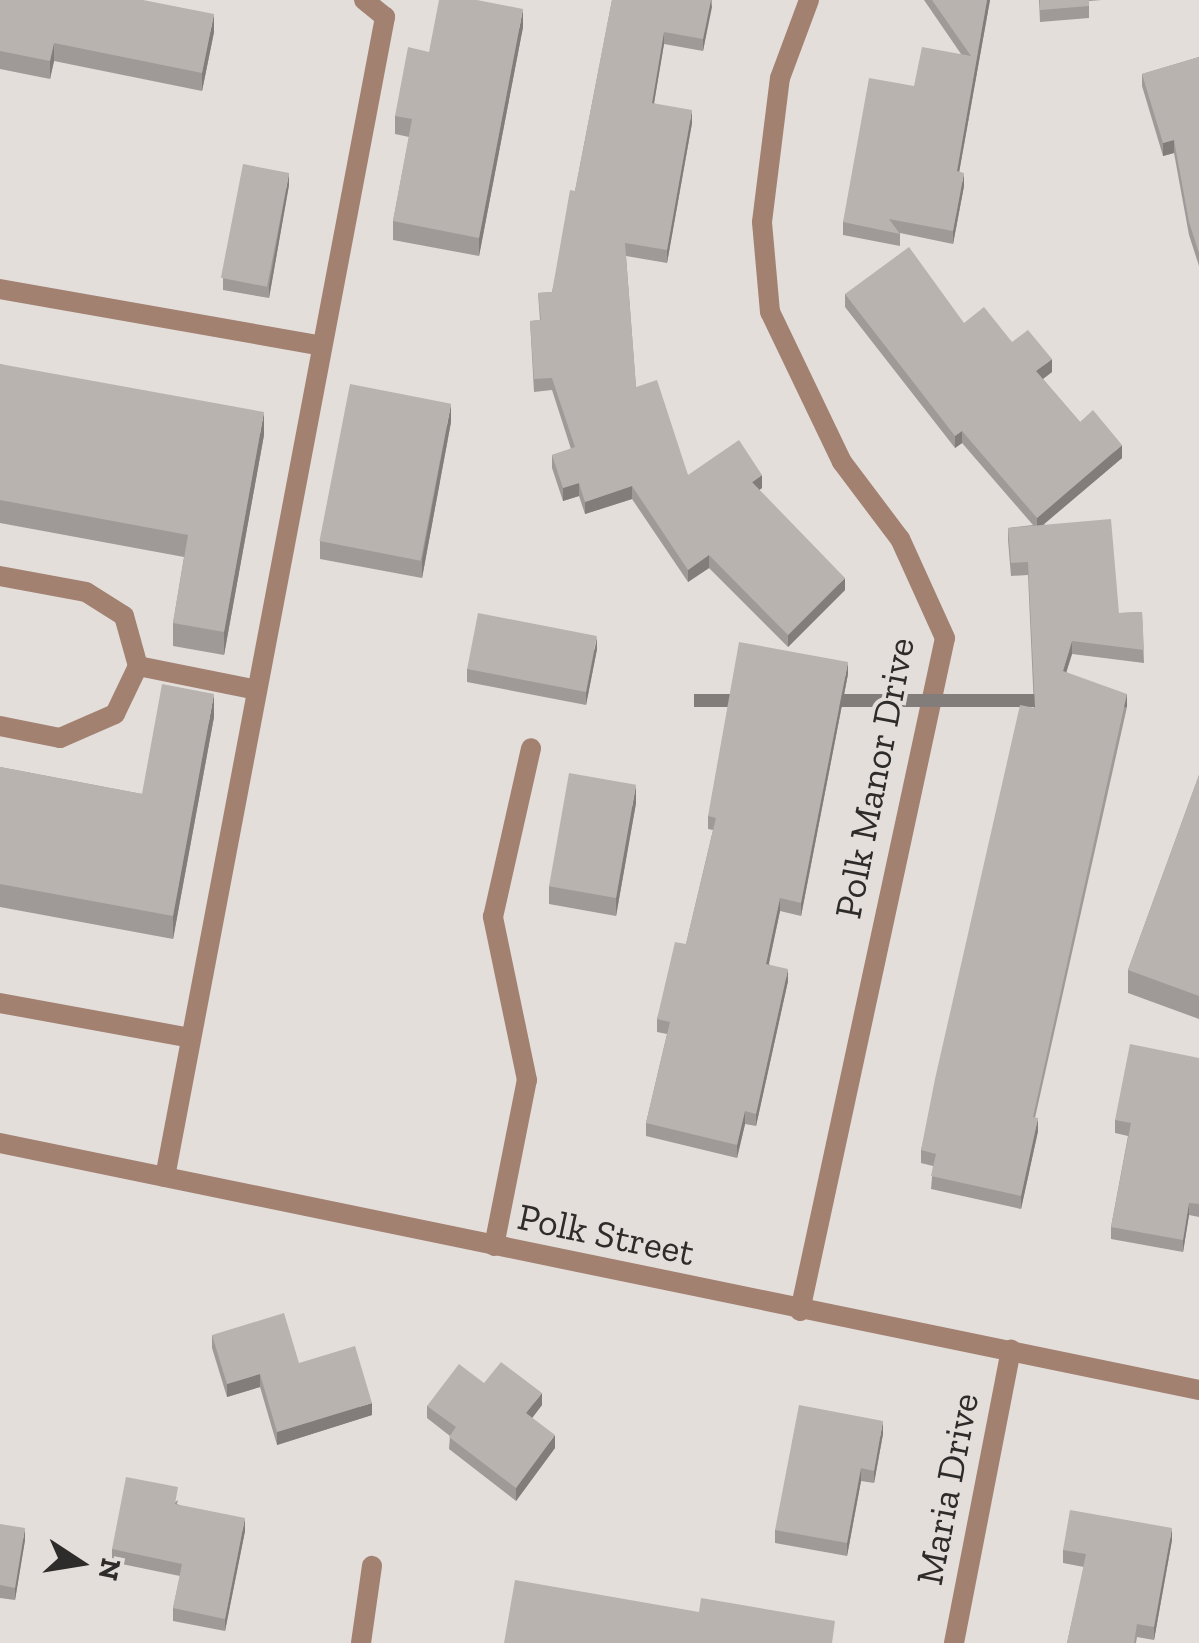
<!DOCTYPE html>
<html>
<head>
<meta charset="utf-8">
<style>
	body { margin:0 }
	#map { position:relative; width:1199px; height:1643px; overflow:hidden; background:#e4dedb; font-family:"Zilla Slab",serif }
	div>[style] { position:absolute }
	.lane>* { height:20px; margin:-10px; padding:0 10px; transform-origin:10px; border-radius:10px; background:#a28171 }
	.street>* { height:20px; margin:-10px; padding:0 10px; transform-origin:10px; border-radius:10px; background:#a28171 }
	.wall>* { inset:0; background:#9f9a97 }
	.shaded-wall>* { inset:0; background:#827d7b; transform-origin:0 0 }
	.building>* { inset:0; background:#b9b3b0; transform-origin:0 0 }
	span { translate:-50% -50%; white-space:nowrap; text-align:center; line-height:1.15; -webkit-text-stroke:8px #e4dedb; paint-order:stroke }
	.street-label { font-size:38px; color:#2e2c2b }
	.north { position:absolute; left:30px; top:1513px; width:100px; height:100px; -webkit-text-stroke:8px #e4dedb; paint-order:stroke; rotate:102deg; font-size:28px; font-weight:700; line-height:40px; text-align:center; color:#2e2c2b }
	.north::after { content:''; display:block; margin:auto; width:35px; height:45px; background:#2e2c2b; clip-path:polygon(50% 0,100% 100%,50% 72%,0 100%) }
</style>
</head>
<body>
<div id="map">
	<div class="lane">
		<i style="left:0;top:289px;width:327px;rotate:10deg"></i>
		<i style="left:0;top:576px;width:87px;rotate:10.5deg"></i>
		<i style="left:86px;top:592px;width:45px;rotate:32.3deg"></i>
		<i style="left:124px;top:616px;width:52px;rotate:74.4deg"></i>
		<i style="left:138px;top:666px;width:53px;rotate:115.6deg"></i>
		<i style="left:115px;top:714px;width:60px;rotate:156.4deg"></i>
		<i style="left:60px;top:738px;width:61px;rotate:-168.7deg"></i>
		<i style="left:138px;top:666px;width:121px;rotate:11.4deg"></i>
		<i style="left:0;top:1003px;width:194px;rotate:10.4deg"></i>
		<i style="left:165px;top:1177px;width:1181px;rotate:-79.26deg"></i>
		<i style="left:385px;top:17px;width:27px;rotate:-141deg"></i>
		<i style="left:494px;top:1246px;width:169px;rotate:-78.8deg"></i>
		<i style="left:527px;top:1080px;width:167px;rotate:-101.8deg"></i>
		<i style="left:493px;top:917px;width:173px;rotate:-77.3deg"></i>
	</div>
	<div class="street">
		<i style="left:0;top:1143px;width:1224px;rotate:11.64deg"></i>
		<i style="left:800px;top:1311px;width:688px;rotate:-77.84deg"></i>
		<i style="left:945px;top:638px;width:109px;rotate:-114.4deg"></i>
		<i style="left:900px;top:539px;width:96px;rotate:-127deg"></i>
		<i style="left:842px;top:462px;width:166px;rotate:-115.6deg"></i>
		<i style="left:770px;top:312px;width:90px;rotate:-95.1deg"></i>
		<i style="left:762px;top:222px;width:145px;rotate:-82.9deg"></i>
		<i style="left:780px;top:78px;width:83px;rotate:-69.6deg"></i>
		<i style="left:361px;top:1643px;width:78px;rotate:-81.9deg"></i>
		<i style="left:954px;top:1643px;width:299px;rotate:-79deg"></i>
	</div>
	<div class="wall">
		<i style="clip-path:polygon(0 0,214px 32px,202px 91px,54px 61px,50px 79px,0 69px)"></i>
		<i style="clip-path:polygon(612px 0,712px 0,703px 51px,664px 44px,654px 103px,692px 123px,667px 263px,626px 256px,636px 387px,688px 475px,762px 488px,759px 490px,845px 590px,788px 647px,709px 568px,688px 582px,632px 499px,585px 514px,579px 496px,563px 501px,552px 468px,552px 455px,571px 449px,552px 390px,534px 392px,530px 321px,540px 320px,538px 293px,552px 292px,575px 191px)"></i>
		<i style="clip-path:polygon(924px 0,990px 0,959px 172px,964px 186px,953px 244px,900px 233px,900px 246px,843px 235px,843px 222px,914px 86px,961px 54px)"></i>
		<i style="clip-path:polygon(1039px 0,1102px 0,1089px 1px,1089px 18px,1040px 22px)"></i>
		<i style="clip-path:polygon(523px 27px,479px 256px,393px 240px,393px 221px,409px 137px,395px 134px,395px 116px,429px 52px)"></i>
		<i style="clip-path:polygon(1199px 57px,1199px 266px,1189px 235px,1174px 153px,1163px 156px,1142px 86px,1142px 74px)"></i>
		<i style="clip-path:polygon(289px 185px,269px 298px,223px 290px,223px 278px)"></i>
		<i style="clip-path:polygon(845px 294px,964px 323px,1012px 342px,1052px 372px,1043px 379px,1080px 422px,1122px 458px,1044px 524px,1119px 613px,1142px 612px,1144px 663px,1072px 654px,1066px 672px,1127px 707px,1035px 1118px,1038px 1131px,1021px 1209px,931px 1189px,933px 1166px,921px 1163px,921px 1150px,1034px 708px,1028px 575px,1011px 576px,1008px 540px,1008px 528px,1033px 525px,962px 443px,955px 448px,845px 307px)"></i>
		<i style="clip-path:polygon(0 364px,264px 435px,224px 655px,173px 646px,173px 623px,184px 557px,0 523px)"></i>
		<i style="clip-path:polygon(451px 422px,422px 578px,320px 559px,320px 541px)"></i>
		<i style="clip-path:polygon(597px 649px,586px 705px,467px 682px,467px 669px)"></i>
		<i style="clip-path:polygon(848px 674px,801px 916px,780px 911px,769px 964px,788px 981px,756px 1126px,745px 1124px,737px 1158px,646px 1136px,646px 1123px,667px 1034px,657px 1032px,657px 1019px,686px 944px,713px 830px,708px 829px,708px 816px)"></i>
		<i style="clip-path:polygon(214px 717px,173px 939px,0 907px,0 767px,142px 794px)"></i>
		<i style="clip-path:polygon(1199px 775px,1199px 1019px,1128px 993px,1128px 970px)"></i>
		<i style="clip-path:polygon(636px 803px,616px 916px,549px 904px,549px 886px)"></i>
		<i style="clip-path:polygon(1199px 1058px,1199px 1217px,1189px 1215px,1183px 1252px,1111px 1239px,1111px 1227px,1128px 1136px,1115px 1133px,1115px 1120px)"></i>
		<i style="clip-path:polygon(212px 1335px,299px 1363px,372px 1415px,277px 1445px,260px 1387px,227px 1397px,212px 1348px)"></i>
		<i style="clip-path:polygon(484px 1383px,542px 1405px,532px 1418px,555px 1448px,516px 1501px,449px 1449px,450px 1436px,427px 1418px,427px 1406px)"></i>
		<i style="clip-path:polygon(883px 1434px,874px 1483px,861px 1481px,847px 1556px,775px 1543px,775px 1530px)"></i>
		<i style="clip-path:polygon(178px 1500px,177px 1504px,245px 1531px,225px 1631px,173px 1621px,173px 1608px,180px 1576px,112px 1562px,112px 1549px)"></i>
		<i style="clip-path:polygon(0 1524px,25px 1540px,15px 1600px,0 1598px)"></i>
		<i style="clip-path:polygon(1172px 1540px,1154px 1640px,1137px 1637px,1136px 1643px,1067px 1643px,1084px 1567px,1063px 1563px,1063px 1550px)"></i>
	</div>
	<div class="shaded-wall">
		<i style="clip-path:polygon(711px 0,712px 7px,703px 51px,703px 39px)"></i>
		<i style="clip-path:polygon(987px 0,990px 0,957px 184px,957px 171px)"></i>
		<i style="clip-path:polygon(523px 9px,523px 27px,479px 256px,479px 238px)"></i>
		<i style="clip-path:polygon(214px 14px,214px 32px,202px 91px,202px 73px)"></i>
		<i style="clip-path:polygon(664px 32px,664px 44px,652px 115px,652px 103px)"></i>
		<i style="clip-path:polygon(54px 43px,54px 61px,50px 79px,50px 61px)"></i>
		<i style="clip-path:polygon(692px 110px,692px 123px,667px 263px,667px 250px)"></i>
		<i style="clip-path:polygon(1174px 140px,1174px 153px,1163px 156px,1163px 143px)"></i>
		<i style="clip-path:polygon(289px 173px,289px 185px,269px 298px,269px 286px)"></i>
		<i style="clip-path:polygon(964px 173px,964px 186px,953px 244px,953px 231px)"></i>
		<i style="clip-path:polygon(1052px 359px,1052px 372px,1036px 384px,1036px 371px)"></i>
		<i style="clip-path:polygon(451px 404px,451px 422px,422px 578px,422px 560px)"></i>
		<i style="clip-path:polygon(264px 412px,264px 435px,224px 655px,224px 632px)"></i>
		<i style="clip-path:polygon(962px 431px,962px 443px,955px 448px,955px 436px)"></i>
		<i style="clip-path:polygon(1122px 445px,1122px 458px,1037px 530px,1037px 518px)"></i>
		<i style="clip-path:polygon(762px 475px,762px 488px,752px 495px,752px 482px)"></i>
		<i style="clip-path:polygon(579px 483px,579px 496px,563px 501px,563px 488px)"></i>
		<i style="clip-path:polygon(632px 486px,632px 499px,585px 514px,585px 502px)"></i>
		<i style="clip-path:polygon(709px 555px,709px 568px,688px 582px,688px 570px)"></i>
		<i style="clip-path:polygon(845px 578px,845px 590px,788px 647px,788px 635px)"></i>
		<i style="clip-path:polygon(597px 637px,597px 649px,586px 705px,586px 693px)"></i>
		<i style="clip-path:polygon(1072px 641px,1072px 654px,1063px 683px,1063px 671px)"></i>
		<i style="clip-path:polygon(848px 662px,848px 674px,801px 916px,801px 903px)"></i>
		<i style="clip-path:polygon(214px 694px,214px 717px,173px 939px,173px 916px)"></i>
		<i style="left:1127px;top:694px;width:13px;height:433px;rotate:90deg"></i>
		<i style="clip-path:polygon(636px 785px,636px 803px,616px 916px,616px 898px)"></i>
		<i style="clip-path:polygon(780px 898px,780px 911px,766px 976px,766px 964px)"></i>
		<i style="clip-path:polygon(788px 969px,788px 981px,756px 1126px,756px 1114px)"></i>
		<i style="clip-path:polygon(745px 1111px,745px 1124px,737px 1158px,737px 1145px)"></i>
		<i style="clip-path:polygon(1038px 1118px,1038px 1131px,1021px 1209px,1021px 1196px)"></i>
		<i style="clip-path:polygon(1189px 1203px,1189px 1215px,1183px 1252px,1183px 1240px)"></i>
		<i style="clip-path:polygon(260px 1374px,260px 1387px,227px 1397px,227px 1384px)"></i>
		<i style="clip-path:polygon(542px 1393px,542px 1405px,526px 1426px,526px 1413px)"></i>
		<i style="clip-path:polygon(372px 1403px,372px 1415px,277px 1445px,277px 1432px)"></i>
		<i style="clip-path:polygon(883px 1421px,883px 1434px,874px 1483px,874px 1471px)"></i>
		<i style="clip-path:polygon(555px 1435px,555px 1448px,516px 1501px,516px 1488px)"></i>
		<i style="clip-path:polygon(861px 1468px,861px 1481px,847px 1556px,847px 1543px)"></i>
		<i style="clip-path:polygon(245px 1518px,245px 1531px,225px 1631px,225px 1619px)"></i>
		<i style="clip-path:polygon(25px 1528px,25px 1540px,15px 1600px,15px 1588px)"></i>
		<i style="clip-path:polygon(1172px 1528px,1172px 1540px,1154px 1640px,1154px 1627px)"></i>
	</div>
	<div class="building">
		<i style="clip-path:polygon(0 0,143px 0,214px 14px,202px 73px,54px 43px,50px 61px,0 51px)"></i>
		<i style="clip-path:polygon(439px 0,477px 0,523px 9px,479px 238px,393px 221px,412px 119px,395px 116px,408px 47px,429px 52px)"></i>
		<i style="clip-path:polygon(612px 0,711px 0,703px 39px,664px 32px,652px 103px,692px 110px,667px 250px,625px 243px,636px 387px,657px 380px,688px 475px,739px 440px,762px 475px,752px 482px,845px 578px,788px 635px,709px 555px,688px 570px,632px 486px,585px 502px,579px 483px,563px 488px,552px 455px,575px 447px,552px 378px,534px 379px,530px 321px,541px 320px,538px 293px,552px 292px,570px 190px,575px 191px)"></i>
		<i style="clip-path:polygon(932px 0,987px 0,957px 171px,964px 173px,953px 231px,889px 219px,900px 234px,843px 222px,869px 78px,914px 86px,922px 47px,971px 56px)"></i>
		<i style="clip-path:polygon(1040px 0,1089px 0,1089px 6px,1040px 10px)"></i>
		<i style="clip-path:polygon(1199px 57px,1199px 253px,1189px 222px,1174px 140px,1163px 143px,1142px 74px)"></i>
		<i style="left:243px;top:164px;width:47px;height:116px;rotate:11deg"></i>
		<i style="clip-path:polygon(909px 247px,964px 323px,984px 307px,1012px 342px,1028px 330px,1052px 359px,1036px 371px,1080px 422px,1093px 410px,1122px 445px,1037px 518px,962px 431px,955px 436px,845px 294px)"></i>
		<i style="clip-path:polygon(0 364px,264px 412px,224px 632px,173px 623px,188px 535px,0 500px)"></i>
		<i style="left:350px;top:384px;width:103px;height:160px;rotate:11deg"></i>
		<i style="clip-path:polygon(1111px 519px,1119px 613px,1142px 612px,1144px 650px,1072px 641px,1063px 671px,1127px 694px,1033px 1117px,1038px 1118px,1021px 1196px,931px 1176px,936px 1154px,921px 1150px,935px 1079px,1020px 705px,1035px 708px,1028px 562px,1011px 563px,1008px 528px)"></i>
		<i style="left:478px;top:613px;width:121px;height:57px;rotate:11deg"></i>
		<i style="clip-path:polygon(739px 642px,848px 662px,801px 903px,780px 898px,766px 964px,788px 969px,756px 1114px,745px 1111px,737px 1145px,646px 1123px,670px 1022px,657px 1019px,675px 942px,686px 944px,716px 818px,708px 816px)"></i>
		<i style="clip-path:polygon(162px 684px,214px 694px,173px 916px,0 884px,0 767px,142px 794px)"></i>
		<i style="left:569px;top:773px;width:68px;height:115px;rotate:10deg"></i>
		<i style="clip-path:polygon(1199px 775px,1199px 996px,1128px 970px)"></i>
		<i style="clip-path:polygon(1130px 1044px,1199px 1058px,1199px 1204px,1189px 1203px,1183px 1240px,1111px 1227px,1131px 1123px,1115px 1120px)"></i>
		<i style="clip-path:polygon(284px 1313px,299px 1363px,355px 1346px,372px 1403px,277px 1432px,260px 1374px,227px 1384px,212px 1335px)"></i>
		<i style="clip-path:polygon(501px 1362px,542px 1393px,526px 1413px,555px 1435px,516px 1488px,449px 1437px,456px 1427px,427px 1406px,459px 1364px,484px 1383px)"></i>
		<i style="clip-path:polygon(799px 1405px,883px 1421px,874px 1471px,861px 1468px,847px 1543px,775px 1530px)"></i>
		<i style="clip-path:polygon(126px 1477px,178px 1487px,175px 1504px,245px 1518px,225px 1619px,173px 1608px,182px 1564px,112px 1549px)"></i>
		<i style="clip-path:polygon(1070px 1510px,1172px 1528px,1154px 1627px,1137px 1624px,1134px 1643px,1067px 1643px,1086px 1554px,1063px 1550px)"></i>
		<i style="clip-path:polygon(0 1524px,25px 1528px,15px 1588px,0 1585px)"></i>
		<i style="clip-path:polygon(515px 1580px,699px 1612px,701px 1598px,835px 1621px,832px 1643px,504px 1643px)"></i>
	</div>
	<div class="street-label">
		<span style="left:875px;top:778px;rotate:-79deg">Polk Manor Drive</span>
		<span style="left:606px;top:1235px;rotate:12deg">Polk Street</span>
		<span style="left:948px;top:1489px;rotate:-79deg">Maria Drive</span>
	</div>
	<div class="north">N</div>
</div>
</body>
</html>
